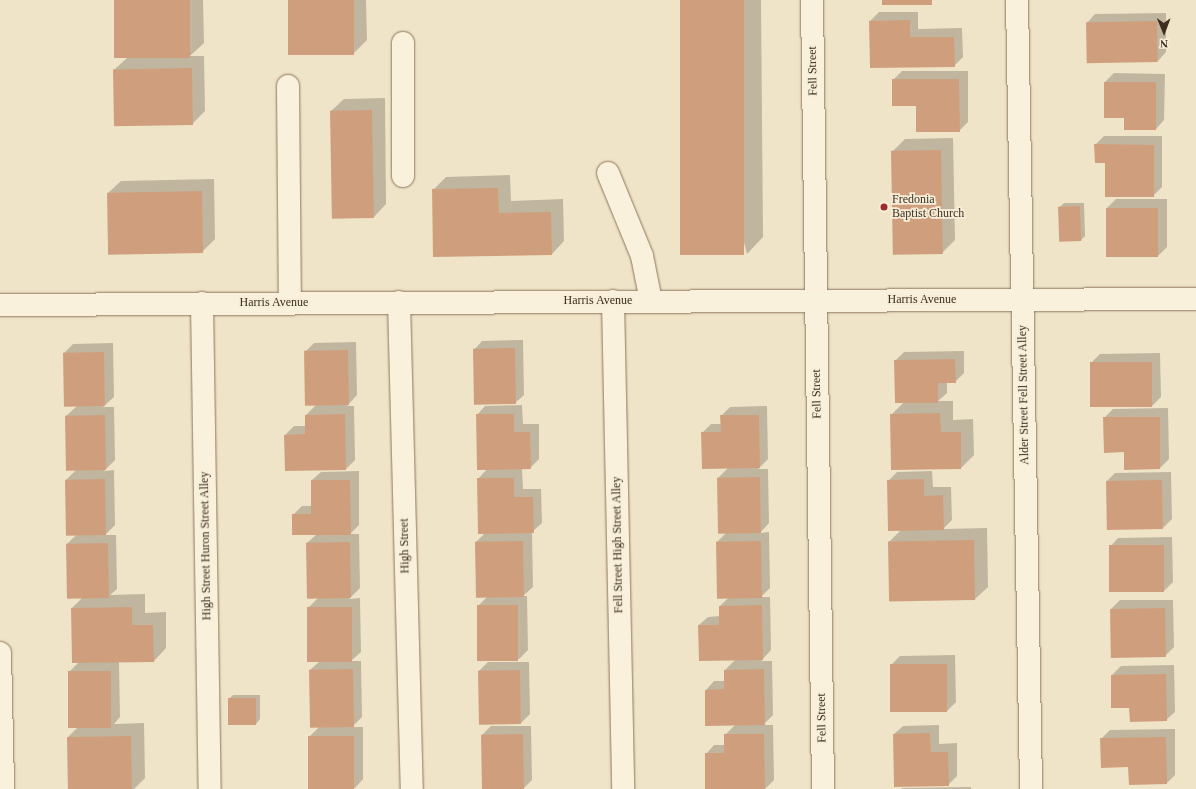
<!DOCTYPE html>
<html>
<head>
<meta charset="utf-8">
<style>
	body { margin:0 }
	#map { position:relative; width:1196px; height:789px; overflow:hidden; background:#f0e4c8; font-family:Georgia,serif }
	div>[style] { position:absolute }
	.shadow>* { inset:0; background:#0003 }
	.building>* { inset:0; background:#cf9f7d; transform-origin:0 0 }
	.roads { filter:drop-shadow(0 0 1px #8d765c) drop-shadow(0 0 1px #8d765c) }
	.minor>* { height:22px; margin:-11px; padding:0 11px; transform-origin:11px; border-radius:11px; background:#faf1dc }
	.dots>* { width:11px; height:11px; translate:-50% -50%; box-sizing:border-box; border:2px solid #f7eed8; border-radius:50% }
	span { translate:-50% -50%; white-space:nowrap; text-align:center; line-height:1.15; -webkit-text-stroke:3.5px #f7eed8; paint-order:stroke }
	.street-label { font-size:12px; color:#3d2e20 }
	.poi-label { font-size:12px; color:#3d2e20 }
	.left { translate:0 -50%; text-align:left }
	.north { position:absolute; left:1144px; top:12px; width:40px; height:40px; -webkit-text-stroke:3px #f7eed8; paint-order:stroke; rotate:179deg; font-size:11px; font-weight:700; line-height:16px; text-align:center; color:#3d2e20 }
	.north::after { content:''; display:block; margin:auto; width:14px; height:18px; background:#3d2e20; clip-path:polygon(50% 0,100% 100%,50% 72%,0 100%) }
</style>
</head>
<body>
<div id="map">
	<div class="shadow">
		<i style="clip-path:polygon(115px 0,203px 0,204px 43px,190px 56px,204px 56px,205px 111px,192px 124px,114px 70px,128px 57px)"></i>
		<i style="clip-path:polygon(289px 0,366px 0,367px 40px,354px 53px)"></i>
		<i style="clip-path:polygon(681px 0,761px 0,763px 237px,747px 254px)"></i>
		<i style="clip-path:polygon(879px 12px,918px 12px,918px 29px,962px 28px,963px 57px,954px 66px,870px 21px)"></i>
		<i style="clip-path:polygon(1166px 13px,1166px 52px,1158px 61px,1087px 23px,1095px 14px)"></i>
		<i style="clip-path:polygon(902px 71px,968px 71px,968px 122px,959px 131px,917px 105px,893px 80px)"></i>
		<i style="clip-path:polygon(1114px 73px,1165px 74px,1164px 120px,1156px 129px,1125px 117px,1105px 82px)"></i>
		<i style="clip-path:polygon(385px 98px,386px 204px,374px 217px,331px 111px,344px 99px)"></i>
		<i style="clip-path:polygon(1104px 136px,1162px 136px,1162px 187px,1153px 196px,1106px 162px,1095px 145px)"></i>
		<i style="clip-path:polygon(953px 138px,955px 240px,942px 253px,892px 152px,905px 139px)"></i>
		<i style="clip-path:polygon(510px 175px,511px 201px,563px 199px,564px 241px,552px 254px,433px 190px,446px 177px)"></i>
		<i style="clip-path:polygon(214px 179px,215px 239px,202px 252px,108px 193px,121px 181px)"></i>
		<i style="clip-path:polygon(1116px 199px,1167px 199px,1167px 247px,1158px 256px,1107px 208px)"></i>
		<i style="clip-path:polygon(1064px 203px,1084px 203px,1085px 236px,1081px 240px,1059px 208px)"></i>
		<i style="clip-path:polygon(523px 340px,524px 395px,515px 403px,474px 350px,482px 341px)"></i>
		<i style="clip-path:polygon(356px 342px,357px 395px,347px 406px,354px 406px,355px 460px,346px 469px,285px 435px,294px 426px,306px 426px,306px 415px,316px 405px,305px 352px,314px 343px)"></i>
		<i style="clip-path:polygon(113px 343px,114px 397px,103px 407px,114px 407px,115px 460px,104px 471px,114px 470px,115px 525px,105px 535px,116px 535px,117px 589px,110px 595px,145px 594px,145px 613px,166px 612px,166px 648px,154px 661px,119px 662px,120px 717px,114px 724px,144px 723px,145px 778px,134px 789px,69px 789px,68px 737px,78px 727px,69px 672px,79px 662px,72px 608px,82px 598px,67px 544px,77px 534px,67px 535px,66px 480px,77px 469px,66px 416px,77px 406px,65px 406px,64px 353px,73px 344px)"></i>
		<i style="clip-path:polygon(964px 351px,964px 373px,955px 382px,947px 382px,947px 393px,938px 401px,953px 401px,953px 420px,973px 419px,974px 455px,961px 468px,891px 415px,904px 402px,895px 361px,904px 352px)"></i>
		<i style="clip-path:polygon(1160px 353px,1161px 397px,1152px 406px,1091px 363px,1100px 354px)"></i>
		<i style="clip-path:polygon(522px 405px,523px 424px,539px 424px,539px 459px,530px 468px,522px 468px,523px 489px,541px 489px,542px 523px,532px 532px,533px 587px,523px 596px,527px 596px,528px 650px,519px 659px,479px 660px,478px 606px,488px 596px,476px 542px,485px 533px,478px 479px,488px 468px,477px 415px,485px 406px)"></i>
		<i style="clip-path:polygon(767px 406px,768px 459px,758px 469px,768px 469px,769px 523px,760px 533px,769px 532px,770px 588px,761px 597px,770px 597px,771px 650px,761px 661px,772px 661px,773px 715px,763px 725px,773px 725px,774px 780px,765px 789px,706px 789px,706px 754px,714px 745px,725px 745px,725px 735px,736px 724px,706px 690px,714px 681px,725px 681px,725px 670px,735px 660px,699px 625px,708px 617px,720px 616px,720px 606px,729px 597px,717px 542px,727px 532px,718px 478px,728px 468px,702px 433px,711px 424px,721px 424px,721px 416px,730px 407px)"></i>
		<i style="clip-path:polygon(1168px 408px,1169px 459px,1160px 468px,1125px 469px,1125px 451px,1104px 418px,1113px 409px)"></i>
		<i style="clip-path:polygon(359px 471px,359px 525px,350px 534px,359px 534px,360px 588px,349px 599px,360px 598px,361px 652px,351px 661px,361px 661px,362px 717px,352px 727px,363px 727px,363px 779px,355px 788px,310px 789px,309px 737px,319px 727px,310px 670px,320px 661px,308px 608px,319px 597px,307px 543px,317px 534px,293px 515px,302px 506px,312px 506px,312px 480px,321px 472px)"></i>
		<i style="clip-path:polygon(932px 471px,933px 487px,951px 487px,952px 520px,943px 529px,987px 528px,988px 587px,975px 599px,889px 542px,902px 529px,888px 481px,897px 472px)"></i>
		<i style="clip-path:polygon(1171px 472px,1172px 519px,1163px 528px,1107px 481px,1115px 473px)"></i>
		<i style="clip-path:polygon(1172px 537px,1173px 582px,1164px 591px,1110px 547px,1118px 538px)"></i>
		<i style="clip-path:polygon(1120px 600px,1173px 600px,1174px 647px,1165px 656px,1111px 609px)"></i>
		<i style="clip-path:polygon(955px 655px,956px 702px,947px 711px,892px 712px,891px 665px,900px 656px)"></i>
		<i style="clip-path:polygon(488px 662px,529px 662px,530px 714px,521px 723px,479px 671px)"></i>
		<i style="clip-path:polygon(1174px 665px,1175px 712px,1166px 720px,1130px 706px,1112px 675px,1121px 666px)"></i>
		<i style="clip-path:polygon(233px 695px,260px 695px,260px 719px,256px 724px,229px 699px)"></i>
		<i style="clip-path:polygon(939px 725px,939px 744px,957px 743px,957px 776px,948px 785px,894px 734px,903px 726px)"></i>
		<i style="clip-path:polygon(491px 726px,531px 726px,532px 780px,523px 789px,483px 789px,482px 735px)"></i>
		<i style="clip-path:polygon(1175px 729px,1175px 775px,1167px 783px,1129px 766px,1101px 739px,1110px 730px)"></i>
		<i style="clip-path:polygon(971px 787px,971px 789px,901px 789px,902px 788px)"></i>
	</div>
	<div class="building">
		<i style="left:114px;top:0;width:76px;height:58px"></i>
		<i style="left:288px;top:0;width:66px;height:55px"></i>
		<i style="left:680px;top:0;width:64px;height:255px"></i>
		<i style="left:882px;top:0;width:50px;height:5px"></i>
		<i style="clip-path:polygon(910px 20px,910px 37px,954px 37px,955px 67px,870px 68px,869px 21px)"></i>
		<i style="left:1157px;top:21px;width:41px;height:71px;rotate:89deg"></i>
		<i style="left:192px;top:68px;width:57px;height:79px;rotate:89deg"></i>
		<i style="clip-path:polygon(892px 79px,959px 79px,960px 132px,916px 132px,916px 106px,892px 106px)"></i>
		<i style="clip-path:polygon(1104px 82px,1156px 82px,1156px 130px,1124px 130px,1124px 118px,1104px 118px)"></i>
		<i style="left:372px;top:110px;width:108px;height:42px;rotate:89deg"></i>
		<i style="clip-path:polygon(1094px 144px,1154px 145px,1154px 197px,1105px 197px,1105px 163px,1095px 163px)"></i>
		<i style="left:941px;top:150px;width:104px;height:50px;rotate:89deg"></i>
		<i style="clip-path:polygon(498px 188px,499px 213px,551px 212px,552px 255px,433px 257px,432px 189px)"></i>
		<i style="left:202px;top:191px;width:62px;height:95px;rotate:89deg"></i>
		<i style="left:1080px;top:206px;width:35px;height:22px;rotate:88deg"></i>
		<i style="left:1106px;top:208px;width:52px;height:49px"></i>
		<i style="left:515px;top:348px;width:56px;height:42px;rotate:89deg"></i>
		<i style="left:348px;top:350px;width:55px;height:44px;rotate:89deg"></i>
		<i style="left:104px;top:352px;width:54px;height:41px;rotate:89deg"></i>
		<i style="clip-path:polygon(955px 359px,956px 383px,938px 383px,938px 403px,895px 403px,894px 360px)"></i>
		<i style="left:1152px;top:362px;width:45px;height:62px;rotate:90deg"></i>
		<i style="clip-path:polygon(940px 413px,941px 432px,961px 432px,961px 469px,891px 470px,890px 414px)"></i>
		<i style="clip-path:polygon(345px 414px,346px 470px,285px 471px,284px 435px,305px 434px,305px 415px)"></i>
		<i style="clip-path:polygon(476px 414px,514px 414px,514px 432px,530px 432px,531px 469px,477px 470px)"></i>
		<i style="left:105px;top:415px;width:55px;height:40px;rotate:89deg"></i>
		<i style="clip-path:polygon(720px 415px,759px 415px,760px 468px,702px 469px,701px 432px,721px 432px)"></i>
		<i style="clip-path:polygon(1103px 417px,1160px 417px,1160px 469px,1124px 470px,1124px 452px,1104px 453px)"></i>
		<i style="left:760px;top:477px;width:56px;height:43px;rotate:89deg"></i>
		<i style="clip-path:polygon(477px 478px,514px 478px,514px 497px,533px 497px,534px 533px,478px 534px)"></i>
		<i style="left:105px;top:479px;width:56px;height:40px;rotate:89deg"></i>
		<i style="clip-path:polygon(924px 479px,924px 496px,943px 495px,944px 530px,888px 531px,887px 480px)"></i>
		<i style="clip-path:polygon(311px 480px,350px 480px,351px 535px,292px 535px,292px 514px,311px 514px)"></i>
		<i style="left:1162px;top:480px;width:49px;height:56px;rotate:89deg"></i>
		<i style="left:974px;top:540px;width:60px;height:86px;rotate:89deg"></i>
		<i style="left:523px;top:541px;width:56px;height:48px;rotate:89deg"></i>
		<i style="left:761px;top:541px;width:57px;height:45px;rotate:89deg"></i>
		<i style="left:350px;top:542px;width:56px;height:44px;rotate:89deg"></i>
		<i style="left:108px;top:543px;width:55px;height:42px;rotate:89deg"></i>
		<i style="left:1164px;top:545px;width:47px;height:55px;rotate:90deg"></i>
		<i style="left:477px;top:605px;width:41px;height:56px"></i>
		<i style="clip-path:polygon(762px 605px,763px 660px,699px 661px,698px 625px,719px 625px,719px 606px)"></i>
		<i style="clip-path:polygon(132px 607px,132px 625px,153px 625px,154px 662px,72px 663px,71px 608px)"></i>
		<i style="left:307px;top:607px;width:45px;height:55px"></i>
		<i style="left:1165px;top:608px;width:49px;height:55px;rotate:89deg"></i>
		<i style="left:947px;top:664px;width:48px;height:57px;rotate:90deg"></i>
		<i style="left:353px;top:669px;width:58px;height:44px;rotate:89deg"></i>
		<i style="clip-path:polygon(764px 669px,765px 725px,705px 726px,705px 690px,724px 689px,724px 670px)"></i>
		<i style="left:520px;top:670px;width:54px;height:42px;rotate:89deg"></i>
		<i style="left:68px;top:671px;width:43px;height:57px"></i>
		<i style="clip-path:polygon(1166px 674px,1167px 721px,1130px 722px,1129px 708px,1111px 708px,1111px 675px)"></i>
		<i style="left:256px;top:698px;width:27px;height:28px;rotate:90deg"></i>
		<i style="clip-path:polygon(930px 733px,931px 752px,948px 752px,949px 786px,894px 787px,893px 734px)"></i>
		<i style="left:523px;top:734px;width:55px;height:42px;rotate:89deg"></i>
		<i style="clip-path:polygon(724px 734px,764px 734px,765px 789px,705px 789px,705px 753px,724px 753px)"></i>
		<i style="left:131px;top:736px;width:53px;height:64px;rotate:89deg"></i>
		<i style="left:308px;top:736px;width:46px;height:53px"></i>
		<i style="clip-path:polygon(1166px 737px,1167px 784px,1129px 785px,1128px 767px,1101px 768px,1100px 738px)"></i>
	</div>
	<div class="roads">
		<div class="minor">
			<i style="left:812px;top:0;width:789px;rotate:89.2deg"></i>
			<i style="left:1017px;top:0;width:789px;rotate:88.98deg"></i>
			<i style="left:288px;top:86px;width:217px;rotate:89.5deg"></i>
			<i style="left:608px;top:173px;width:90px;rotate:67.7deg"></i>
			<i style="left:642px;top:256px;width:46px;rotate:78.7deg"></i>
			<i style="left:403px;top:176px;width:133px;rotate:-90deg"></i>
			<i style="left:613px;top:301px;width:488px;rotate:88.8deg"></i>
			<i style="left:399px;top:302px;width:487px;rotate:88.5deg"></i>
			<i style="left:202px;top:303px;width:486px;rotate:89.1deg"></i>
			<i style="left:0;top:305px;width:1196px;rotate:-0.29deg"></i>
			<i style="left:0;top:653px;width:136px;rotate:88.7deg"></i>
		</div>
	</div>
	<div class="dots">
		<i style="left:884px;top:207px;background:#9e2a2b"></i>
	</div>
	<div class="street-label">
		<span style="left:813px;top:71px;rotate:-91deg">Fell Street</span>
		<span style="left:922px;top:300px">Harris Avenue</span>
		<span style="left:598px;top:301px">Harris Avenue</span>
		<span style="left:274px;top:303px">Harris Avenue</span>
		<span style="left:817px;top:394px;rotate:-91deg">Fell Street</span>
		<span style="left:1024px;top:395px;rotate:-91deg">Alder Street Fell Street Alley</span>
		<span style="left:618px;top:545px;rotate:-91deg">Fell Street High Street Alley</span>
		<span style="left:206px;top:546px;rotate:-91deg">High Street Huron Street Alley</span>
		<span style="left:405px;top:546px;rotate:-91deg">High Street</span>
		<span style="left:822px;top:718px;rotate:-91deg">Fell Street</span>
	</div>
	<div class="poi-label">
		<span class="left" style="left:892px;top:207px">Fredonia<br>Baptist Church</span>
	</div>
	<div class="north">N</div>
</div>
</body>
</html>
